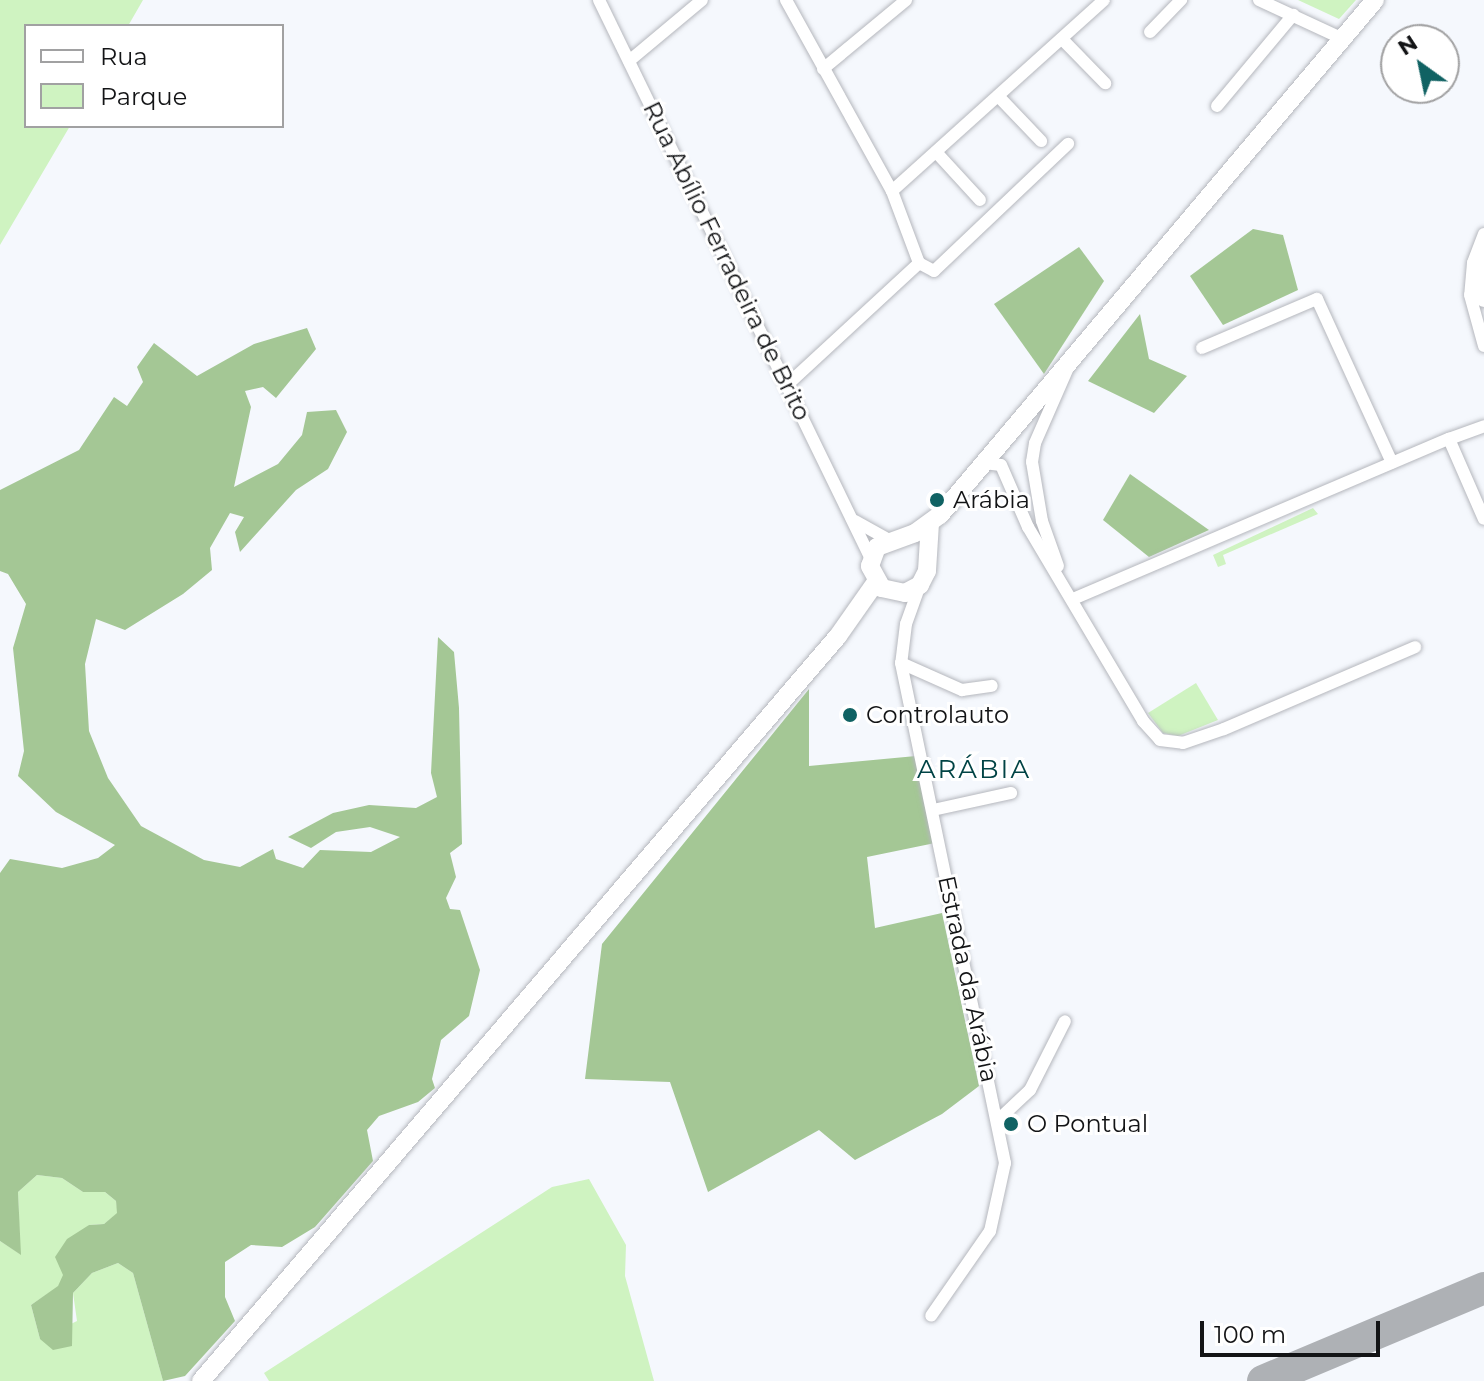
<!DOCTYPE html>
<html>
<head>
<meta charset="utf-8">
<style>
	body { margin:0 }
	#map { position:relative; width:1484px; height:1381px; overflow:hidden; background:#f5f8fd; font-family:Montserrat,sans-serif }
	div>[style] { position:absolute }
	.green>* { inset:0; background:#cff3c1 }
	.forest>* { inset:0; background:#a4c795 }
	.taxiway>* { height:32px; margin:-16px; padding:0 16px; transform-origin:16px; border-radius:16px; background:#aeb1b5 }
	.roads { filter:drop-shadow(0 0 2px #b5b7bd) drop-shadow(0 0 2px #b5b7bd) }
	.street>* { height:12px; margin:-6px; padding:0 6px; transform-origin:6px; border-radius:6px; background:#fff }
	.secondary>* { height:18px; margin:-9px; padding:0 9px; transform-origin:9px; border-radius:9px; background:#fff }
	.dots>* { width:22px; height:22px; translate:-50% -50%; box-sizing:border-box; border:4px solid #fff; border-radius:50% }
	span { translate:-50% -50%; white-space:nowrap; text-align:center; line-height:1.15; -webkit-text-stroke:6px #fff; paint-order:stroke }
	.street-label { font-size:24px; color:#131416 }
	.poi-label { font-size:24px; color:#131416 }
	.left { translate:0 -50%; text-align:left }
	.neighbourhood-label { font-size:26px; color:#004345; letter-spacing:2px }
	.legend { position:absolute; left:24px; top:24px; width:260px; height:104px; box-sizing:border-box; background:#fff; border:2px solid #a1a1a2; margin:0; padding:10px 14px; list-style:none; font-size:24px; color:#131416 }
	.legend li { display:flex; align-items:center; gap:16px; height:40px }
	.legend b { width:40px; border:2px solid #a1a1a2 }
	.north { position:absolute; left:1380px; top:24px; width:80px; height:80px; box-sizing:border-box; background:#fff; border:2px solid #a1a1a2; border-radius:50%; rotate:327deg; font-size:22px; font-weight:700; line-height:32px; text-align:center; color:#131416 }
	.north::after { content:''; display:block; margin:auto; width:28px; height:36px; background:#106263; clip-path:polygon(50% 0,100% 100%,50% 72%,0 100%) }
	.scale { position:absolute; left:1200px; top:1321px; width:180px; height:36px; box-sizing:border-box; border:4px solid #131416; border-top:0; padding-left:10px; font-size:24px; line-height:28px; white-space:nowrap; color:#131416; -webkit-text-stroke:6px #fff; paint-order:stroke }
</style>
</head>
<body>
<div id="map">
	<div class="green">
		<i style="clip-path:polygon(0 0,143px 0,128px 26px,26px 26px,26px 126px,70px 126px,0 245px)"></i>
		<i style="clip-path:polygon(1298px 0,1356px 0,1339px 19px)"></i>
		<i style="clip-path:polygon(1313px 508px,1318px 514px,1223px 555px,1226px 564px,1218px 567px,1213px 555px)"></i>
		<i style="clip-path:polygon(1196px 683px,1218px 720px,1178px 736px,1163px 733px,1148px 713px)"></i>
		<i style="clip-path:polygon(37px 1175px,62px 1178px,83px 1192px,105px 1192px,116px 1201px,118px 1213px,104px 1224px,89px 1225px,58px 1287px,31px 1305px,40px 1339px,77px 1321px,73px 1293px,92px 1273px,118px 1263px,133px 1273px,163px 1381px,0 1381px,0 1241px,20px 1254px,18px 1192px)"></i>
		<i style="clip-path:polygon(589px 1179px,626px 1245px,625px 1276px,654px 1381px,269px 1381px,264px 1373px,552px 1187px)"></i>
	</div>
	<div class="forest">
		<i style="clip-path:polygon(1253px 229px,1283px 235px,1298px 290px,1223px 325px,1190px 276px)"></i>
		<i style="clip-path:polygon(1079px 247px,1104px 281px,1044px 374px,994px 304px)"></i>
		<i style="clip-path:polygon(1140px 314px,1149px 359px,1187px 376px,1154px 413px,1088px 381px)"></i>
		<i style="clip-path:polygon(307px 328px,316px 349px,276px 398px,263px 387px,245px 391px,251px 407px,234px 487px,278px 464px,302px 435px,307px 412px,336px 410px,347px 432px,328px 469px,296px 490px,240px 552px,235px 532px,244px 517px,230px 513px,210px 548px,212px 570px,183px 594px,125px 630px,96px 619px,85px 664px,89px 731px,108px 778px,141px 826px,204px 860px,240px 867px,273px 849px,276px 859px,303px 868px,320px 850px,371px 852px,400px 837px,370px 827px,336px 832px,311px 848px,288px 837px,333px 813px,369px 805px,416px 808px,437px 797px,431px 773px,438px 637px,454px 652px,459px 708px,462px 844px,450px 853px,456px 877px,446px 898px,450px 909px,460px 910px,480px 970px,469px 1016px,441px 1040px,432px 1079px,435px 1088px,418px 1102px,379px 1116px,367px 1130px,373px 1161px,315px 1227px,282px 1247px,251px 1245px,225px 1262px,225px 1297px,235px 1321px,185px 1376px,163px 1381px,133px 1273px,118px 1263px,92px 1273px,73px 1293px,72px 1346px,53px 1350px,40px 1339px,31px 1305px,58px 1286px,63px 1275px,55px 1257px,67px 1239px,89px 1225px,104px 1224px,117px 1213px,116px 1201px,105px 1192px,83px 1192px,62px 1178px,37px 1175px,18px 1192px,21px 1255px,0 1241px,0 873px,10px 859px,62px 868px,98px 858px,115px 845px,56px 812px,18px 776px,24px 751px,13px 648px,26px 604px,8px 574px,0 571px,0 490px,79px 450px,114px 397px,127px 406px,143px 382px,137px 367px,154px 343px,197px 376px,254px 344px)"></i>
		<i style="clip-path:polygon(1130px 474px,1209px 530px,1149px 557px,1103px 520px)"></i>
		<i style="clip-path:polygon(809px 689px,809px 766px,916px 756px,935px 843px,867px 857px,875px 928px,942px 913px,979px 1086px,942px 1114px,855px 1160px,819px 1130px,708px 1192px,670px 1082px,585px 1079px,602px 944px)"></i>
	</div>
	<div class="taxiway">
		<i style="left:1263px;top:1381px;width:240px;rotate:-22.8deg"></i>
	</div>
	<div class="roads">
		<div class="street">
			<i style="left:599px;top:0;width:622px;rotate:64.05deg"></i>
			<i style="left:786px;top:0;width:218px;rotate:61deg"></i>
			<i style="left:1259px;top:0;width:95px;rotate:24.9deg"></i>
			<i style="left:1150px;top:32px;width:45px;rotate:-45.9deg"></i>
			<i style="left:1062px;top:39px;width:62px;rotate:45.7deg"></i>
			<i style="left:629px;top:61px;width:95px;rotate:-39.9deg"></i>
			<i style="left:823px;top:69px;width:108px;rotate:-39.7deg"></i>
			<i style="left:999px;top:97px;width:61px;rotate:46.3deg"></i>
			<i style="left:1217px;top:106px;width:119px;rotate:-50.1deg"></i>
			<i style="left:936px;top:152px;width:65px;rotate:47.5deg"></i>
			<i style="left:1484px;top:234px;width:31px;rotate:111deg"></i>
			<i style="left:1473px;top:263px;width:32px;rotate:95deg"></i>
			<i style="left:1470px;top:295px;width:53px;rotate:74.6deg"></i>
			<i style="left:919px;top:263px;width:17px;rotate:28deg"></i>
			<i style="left:934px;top:271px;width:185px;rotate:-43.5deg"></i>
			<i style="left:1202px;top:348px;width:125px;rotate:-23.1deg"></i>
			<i style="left:1317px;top:299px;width:180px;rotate:65.4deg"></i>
			<i style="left:787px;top:385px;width:180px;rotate:-42.7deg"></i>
			<i style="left:919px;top:263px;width:77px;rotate:-110.6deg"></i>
			<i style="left:892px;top:191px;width:285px;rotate:-42deg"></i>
			<i style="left:1449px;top:439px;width:37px;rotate:-20deg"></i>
			<i style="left:984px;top:463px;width:17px;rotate:7deg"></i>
			<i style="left:1001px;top:465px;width:68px;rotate:66.5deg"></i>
			<i style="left:1028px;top:527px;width:226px;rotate:59.3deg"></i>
			<i style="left:1143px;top:721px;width:25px;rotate:48deg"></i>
			<i style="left:1160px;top:740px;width:23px;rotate:7deg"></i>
			<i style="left:1183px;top:743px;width:43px;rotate:-18.9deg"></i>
			<i style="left:1224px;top:729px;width:208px;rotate:-23.2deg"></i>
			<i style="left:855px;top:521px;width:37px;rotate:29deg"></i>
			<i style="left:1058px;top:566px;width:48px;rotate:-109.6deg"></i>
			<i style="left:1042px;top:521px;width:60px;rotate:-99.6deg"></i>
			<i style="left:1032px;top:462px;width:19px;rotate:-81deg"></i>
			<i style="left:1035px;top:443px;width:82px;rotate:-66.3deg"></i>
			<i style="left:920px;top:585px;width:41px;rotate:109.7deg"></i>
			<i style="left:906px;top:624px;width:39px;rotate:97deg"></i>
			<i style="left:901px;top:663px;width:511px;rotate:78.25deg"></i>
			<i style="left:1005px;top:1163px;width:70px;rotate:102.4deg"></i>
			<i style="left:990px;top:1231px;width:103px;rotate:124.8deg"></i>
			<i style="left:1073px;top:599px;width:409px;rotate:-23.1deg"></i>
			<i style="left:1449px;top:439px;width:87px;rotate:66.4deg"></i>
			<i style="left:901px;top:663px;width:67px;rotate:23.9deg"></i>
			<i style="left:962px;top:690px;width:30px;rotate:-8deg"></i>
			<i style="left:933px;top:810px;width:80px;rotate:-12.3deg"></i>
			<i style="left:998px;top:1120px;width:44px;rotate:-43.2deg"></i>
			<i style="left:1030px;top:1090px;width:77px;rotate:-63.1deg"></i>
		</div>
		<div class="secondary">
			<i style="left:1484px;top:246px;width:52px;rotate:90deg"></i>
			<i style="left:930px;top:523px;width:48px;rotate:93.6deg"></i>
			<i style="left:927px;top:571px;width:16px;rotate:117deg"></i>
			<i style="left:920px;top:585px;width:17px;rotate:152deg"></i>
			<i style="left:905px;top:593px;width:24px;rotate:-168deg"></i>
			<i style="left:882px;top:588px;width:25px;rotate:-119deg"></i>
			<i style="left:870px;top:566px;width:20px;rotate:-70deg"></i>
			<i style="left:877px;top:547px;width:40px;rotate:-20.2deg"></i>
			<i style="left:915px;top:533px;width:31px;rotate:-36deg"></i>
			<i style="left:940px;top:515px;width:674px;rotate:-49.81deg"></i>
			<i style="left:201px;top:1381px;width:980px;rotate:-49.47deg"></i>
			<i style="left:838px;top:636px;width:66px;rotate:-54.9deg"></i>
		</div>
	</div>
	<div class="dots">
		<i style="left:937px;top:500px;background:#106263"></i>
		<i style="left:850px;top:715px;background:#106263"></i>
		<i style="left:1011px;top:1124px;background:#106263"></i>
	</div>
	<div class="street-label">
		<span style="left:727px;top:261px;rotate:64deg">Rua Abílio Ferradeira de Brito</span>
		<span style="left:968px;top:979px;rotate:78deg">Estrada da Arábia</span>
	</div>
	<div class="poi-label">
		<span class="left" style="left:953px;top:500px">Arábia</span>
		<span class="left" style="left:866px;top:715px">Controlauto</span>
		<span class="left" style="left:1027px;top:1124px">O Pontual</span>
	</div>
	<div class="neighbourhood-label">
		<span style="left:974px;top:770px">ARÁBIA</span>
	</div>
	<ul class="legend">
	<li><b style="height:10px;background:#fff"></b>Rua</li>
	<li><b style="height:22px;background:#cff3c1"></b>Parque</li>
	</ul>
	<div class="north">N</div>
	<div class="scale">100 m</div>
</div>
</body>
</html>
